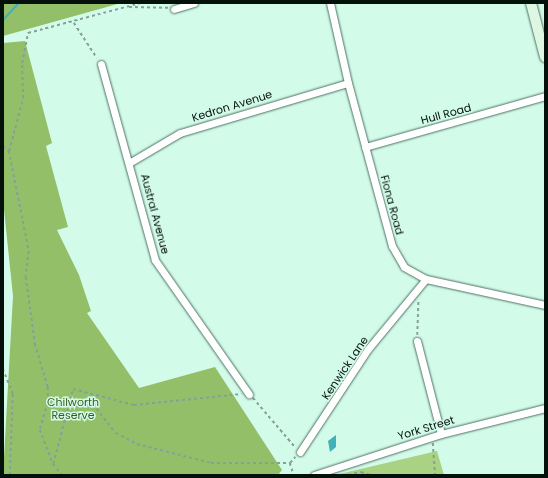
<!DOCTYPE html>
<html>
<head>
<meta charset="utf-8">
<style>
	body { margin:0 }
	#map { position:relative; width:548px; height:478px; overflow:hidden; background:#d3fbea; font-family:Poppins,sans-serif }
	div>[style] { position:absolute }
	.green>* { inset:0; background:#a9d282 }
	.forest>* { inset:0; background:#93bf68 }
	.water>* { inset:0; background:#40b0bb }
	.stream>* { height:2px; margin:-1px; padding:0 1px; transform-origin:1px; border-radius:1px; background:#40b0bb }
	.path>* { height:1.5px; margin-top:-0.75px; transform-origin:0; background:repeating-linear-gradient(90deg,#83a194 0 3px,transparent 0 6px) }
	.roads { filter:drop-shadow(0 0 1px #4d7163) drop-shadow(0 0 1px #4d7163) }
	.street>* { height:7px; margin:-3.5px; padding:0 3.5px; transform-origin:3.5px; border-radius:3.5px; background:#fff }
	.secondary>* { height:10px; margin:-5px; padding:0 5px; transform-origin:5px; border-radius:5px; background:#def7e2 }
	span { translate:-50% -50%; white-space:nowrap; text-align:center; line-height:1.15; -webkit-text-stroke:3px #d3fbea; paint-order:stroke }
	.street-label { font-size:11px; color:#04110b }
	.park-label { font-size:11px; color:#3e5b1f }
	.frame { position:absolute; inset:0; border:4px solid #04110b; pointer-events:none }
</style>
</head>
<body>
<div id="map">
	<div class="green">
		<i style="clip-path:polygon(437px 451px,444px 475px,335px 475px)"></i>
	</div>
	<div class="forest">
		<i style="clip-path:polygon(3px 3px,121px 3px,3px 36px)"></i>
		<i style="clip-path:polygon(25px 41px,52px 143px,46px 146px,68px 227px,57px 230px,79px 275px,91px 311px,87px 313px,139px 388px,215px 367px,282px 470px,278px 475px,3px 475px,13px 296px,3px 200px,3px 43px)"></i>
	</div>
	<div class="water">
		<i style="clip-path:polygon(336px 435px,336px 447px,330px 452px,328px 441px)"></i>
	</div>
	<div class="stream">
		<i style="left:3px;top:20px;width:23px;rotate:-47deg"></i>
	</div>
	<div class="path">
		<i style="left:129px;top:7px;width:39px;rotate:1deg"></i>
		<i style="left:74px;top:23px;width:42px;rotate:56.7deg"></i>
		<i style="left:3px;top:146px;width:8px;rotate:40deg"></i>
		<i style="left:9px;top:151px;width:102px;rotate:78.7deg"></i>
		<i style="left:29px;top:251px;width:26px;rotate:97deg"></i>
		<i style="left:26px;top:277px;width:68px;rotate:82.3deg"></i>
		<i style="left:35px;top:344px;width:45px;rotate:73.2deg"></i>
		<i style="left:48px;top:387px;width:16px;rotate:90deg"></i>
		<i style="left:48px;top:403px;width:20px;rotate:11deg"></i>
		<i style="left:68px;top:407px;width:25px;rotate:-7deg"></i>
		<i style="left:93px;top:404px;width:37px;rotate:52deg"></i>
		<i style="left:116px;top:433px;width:24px;rotate:28deg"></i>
		<i style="left:137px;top:444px;width:76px;rotate:14.4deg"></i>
		<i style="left:211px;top:463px;width:79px"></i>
		<i style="left:290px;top:463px;width:8px;rotate:-50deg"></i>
		<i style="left:9px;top:151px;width:55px;rotate:-75.2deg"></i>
		<i style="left:23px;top:98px;width:35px;rotate:-92deg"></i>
		<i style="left:22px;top:63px;width:31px;rotate:-79deg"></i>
		<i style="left:28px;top:33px;width:117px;rotate:-14.9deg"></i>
		<i style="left:417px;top:335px;width:34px;rotate:-88deg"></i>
		<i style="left:3px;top:369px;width:27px;rotate:68deg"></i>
		<i style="left:13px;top:394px;width:81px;rotate:92.1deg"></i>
		<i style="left:253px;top:398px;width:65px;rotate:49.4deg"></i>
		<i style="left:48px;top:403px;width:28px;rotate:107deg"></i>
		<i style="left:40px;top:430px;width:36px;rotate:69deg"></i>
		<i style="left:53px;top:464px;width:14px;rotate:51deg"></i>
		<i style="left:433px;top:443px;width:32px;rotate:86deg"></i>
		<i style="left:290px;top:463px;width:13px;rotate:72deg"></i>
		<i style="left:53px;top:464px;width:78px;rotate:-75.1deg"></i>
		<i style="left:73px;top:389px;width:63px;rotate:14.7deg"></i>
		<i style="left:134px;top:405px;width:108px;rotate:-5.9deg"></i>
		<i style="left:348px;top:475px;width:13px;rotate:-13deg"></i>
		<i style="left:361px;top:472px;width:9px;rotate:18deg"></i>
	</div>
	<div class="roads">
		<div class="street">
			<i style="left:330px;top:3px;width:82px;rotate:77.3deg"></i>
			<i style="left:348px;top:83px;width:169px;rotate:74.9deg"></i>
			<i style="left:392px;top:246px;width:24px;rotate:60deg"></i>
			<i style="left:404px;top:267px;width:25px;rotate:29deg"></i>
			<i style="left:426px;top:279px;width:122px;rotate:12.3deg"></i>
			<i style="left:174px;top:9px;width:21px;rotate:-17deg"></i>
			<i style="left:101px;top:64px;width:203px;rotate:74.6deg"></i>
			<i style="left:155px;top:260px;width:164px;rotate:55deg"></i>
			<i style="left:365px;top:147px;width:187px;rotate:-15.8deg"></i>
			<i style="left:129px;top:163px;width:59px;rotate:-30.5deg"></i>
			<i style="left:180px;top:133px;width:175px;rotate:-16.6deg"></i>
			<i style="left:417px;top:341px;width:96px;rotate:75.5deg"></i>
			<i style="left:300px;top:452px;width:123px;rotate:-56.6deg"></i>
			<i style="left:368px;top:349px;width:91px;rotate:-50.4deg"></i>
			<i style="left:314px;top:475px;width:133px;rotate:-17.9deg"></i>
			<i style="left:441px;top:434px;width:107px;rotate:-14deg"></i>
		</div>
		<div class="secondary">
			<i style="left:531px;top:3px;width:56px;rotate:75.5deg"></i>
		</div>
	</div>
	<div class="street-label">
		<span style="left:232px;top:106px;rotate:-17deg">Kedron Avenue</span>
		<span style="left:446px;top:114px;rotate:-15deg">Hull Road</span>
		<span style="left:392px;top:205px;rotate:75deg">Fiona Road</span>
		<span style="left:155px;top:214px;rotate:75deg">Austral Avenue</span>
		<span style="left:345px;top:368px;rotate:-56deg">Kenwick Lane</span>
		<span style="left:426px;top:428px;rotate:-17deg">York Street</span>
	</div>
	<div class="park-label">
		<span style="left:73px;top:409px">Chilworth<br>Reserve</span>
	</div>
	<div class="frame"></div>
</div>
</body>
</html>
